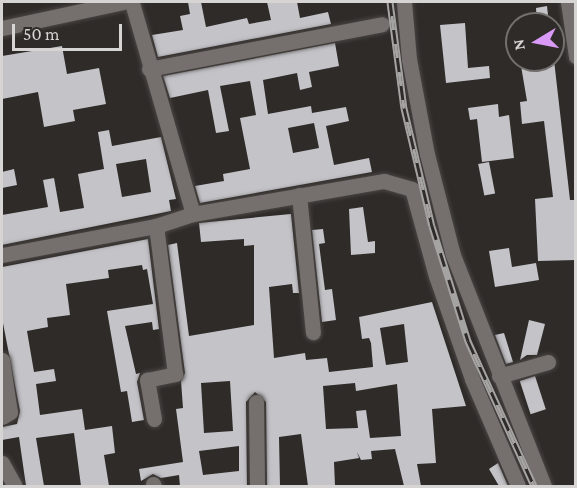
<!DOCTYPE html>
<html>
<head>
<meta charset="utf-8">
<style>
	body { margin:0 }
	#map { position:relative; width:577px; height:488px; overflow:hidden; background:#2f2b29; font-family:"Crimson Pro",serif }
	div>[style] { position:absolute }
	.building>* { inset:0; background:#c3c3c8; transform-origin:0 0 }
	.roads { filter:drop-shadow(0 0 2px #4a4644) drop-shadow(0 0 2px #4a4644) }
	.minor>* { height:15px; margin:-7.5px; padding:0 7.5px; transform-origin:7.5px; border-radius:7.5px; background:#75706d }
	.rail>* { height:7px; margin-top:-3.5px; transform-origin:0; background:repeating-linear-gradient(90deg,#2f2b29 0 14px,#a6a4a2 0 28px); box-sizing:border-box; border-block:2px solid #a6a4a2 }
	span { translate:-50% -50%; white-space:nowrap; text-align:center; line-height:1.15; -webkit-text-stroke:6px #2f2b29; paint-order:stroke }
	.frame { position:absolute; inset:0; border:3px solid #d7d5d3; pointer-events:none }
	.north { position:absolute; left:505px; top:12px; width:60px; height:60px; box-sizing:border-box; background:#2f2b29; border:2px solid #726f6d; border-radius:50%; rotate:260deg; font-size:16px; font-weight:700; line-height:24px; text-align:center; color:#d7d5d3 }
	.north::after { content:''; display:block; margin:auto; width:21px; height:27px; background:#d99af7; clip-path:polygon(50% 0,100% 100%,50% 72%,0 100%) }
	.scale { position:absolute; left:12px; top:24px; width:110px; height:27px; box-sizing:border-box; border:3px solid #d7d5d3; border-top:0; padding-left:8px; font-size:18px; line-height:21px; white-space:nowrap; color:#d7d5d3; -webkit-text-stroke:4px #2f2b29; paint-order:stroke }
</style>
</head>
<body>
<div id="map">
	<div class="building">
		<i style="clip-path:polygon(188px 2px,201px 2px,206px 27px,247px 18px,249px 24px,271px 20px,267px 2px,297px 2px,300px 18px,328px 12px,331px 24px,158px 57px,152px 35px,183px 30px,180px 16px,190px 14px)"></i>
		<i style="clip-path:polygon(547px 6px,549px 24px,537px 24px,536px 8px)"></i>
		<i style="clip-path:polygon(465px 23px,468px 68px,489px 66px,490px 78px,446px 83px,440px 25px)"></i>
		<i style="clip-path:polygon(evenodd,335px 43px,339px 66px,309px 72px,312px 87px,300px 90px,297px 73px,263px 80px,268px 114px,311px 106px,312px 113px,346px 107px,349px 121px,326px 126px,334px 165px,369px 158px,372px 172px,200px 203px,195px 186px,224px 181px,223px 174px,250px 169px,240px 118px,256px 115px,250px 81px,220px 86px,229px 131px,216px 133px,208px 90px,170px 98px,163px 76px,335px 43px,314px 123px,319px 148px,293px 153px,288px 128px,314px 123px)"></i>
		<i style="clip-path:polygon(62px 46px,67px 74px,99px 68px,106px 104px,73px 110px,75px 121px,44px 127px,38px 92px,2px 99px,2px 56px)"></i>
		<i style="clip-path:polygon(520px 60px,554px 60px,570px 200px,576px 200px,576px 260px,538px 261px,535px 199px,553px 197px,544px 121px,522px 124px,520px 102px,527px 101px)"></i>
		<i style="clip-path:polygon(498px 104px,499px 117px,509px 115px,514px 158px,482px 162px,477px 119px,470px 120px,468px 108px)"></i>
		<i style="clip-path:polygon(evenodd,109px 130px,112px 146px,161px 137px,176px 199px,169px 200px,171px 211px,2px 245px,2px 215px,48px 207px,43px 180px,54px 178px,60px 212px,84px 208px,78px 174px,104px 169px,98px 132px,109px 130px,146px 159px,151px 192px,122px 197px,116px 164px,146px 159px)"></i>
		<i style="left:489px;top:162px;width:32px;height:11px;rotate:79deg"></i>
		<i style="clip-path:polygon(14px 169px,17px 185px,2px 188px,2px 172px)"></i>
		<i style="clip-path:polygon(363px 207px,368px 242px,375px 241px,375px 253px,351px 255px,349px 209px)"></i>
		<i style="clip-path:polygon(evenodd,291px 214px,299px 293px,293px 293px,292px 284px,269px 287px,274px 358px,305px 353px,306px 360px,327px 358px,329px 372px,373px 367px,371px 343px,369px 338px,362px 339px,359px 317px,432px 302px,466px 406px,432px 409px,436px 463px,417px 464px,421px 486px,404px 486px,395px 449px,371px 451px,372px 459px,361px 460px,357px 452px,359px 458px,334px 462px,335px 486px,308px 486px,301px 434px,279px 437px,280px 486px,267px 486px,266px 402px,255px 392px,246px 402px,247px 486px,180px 486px,179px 475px,161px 478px,153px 474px,141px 481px,139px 469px,183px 462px,176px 409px,183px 408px,181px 381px,185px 373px,168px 245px,177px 243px,189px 336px,254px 325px,254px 245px,244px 246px,244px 239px,201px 242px,199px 223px,291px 214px,404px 324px,408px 362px,386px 365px,380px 328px,404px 324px,291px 214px,230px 381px,233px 431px,204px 433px,201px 383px,230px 381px,291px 214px,355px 383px,356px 391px,397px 384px,401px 436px,370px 438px,366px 410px,356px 411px,358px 428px,326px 429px,323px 386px,355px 383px,291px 214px,239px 446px,239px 471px,203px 475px,199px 451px,239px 446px)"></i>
		<i style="clip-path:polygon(323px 229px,325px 243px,319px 244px,325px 290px,332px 289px,336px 320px,322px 322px,312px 230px)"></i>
		<i style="clip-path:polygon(148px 239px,159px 329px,153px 330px,152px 322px,125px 326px,136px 374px,140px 373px,137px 382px,144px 420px,132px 422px,127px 391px,121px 392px,107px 311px,153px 304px,147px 269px,143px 270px,142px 265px,108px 270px,109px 278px,66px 284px,70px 315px,47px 318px,48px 327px,27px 331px,34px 372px,54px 369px,56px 381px,36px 384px,40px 415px,82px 409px,85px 430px,112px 426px,115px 453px,104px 455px,109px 486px,81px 486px,74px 433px,36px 438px,44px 486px,26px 486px,19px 437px,2px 440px,2px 427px,17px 424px,20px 411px,2px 318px,2px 267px)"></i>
		<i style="clip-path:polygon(509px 248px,512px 267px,536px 263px,539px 280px,495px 287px,489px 251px)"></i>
		<i style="clip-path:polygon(529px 320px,545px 324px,537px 355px,527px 355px,520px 360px)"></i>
		<i style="clip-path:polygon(504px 333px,513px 362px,506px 364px,495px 335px)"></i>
		<i style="left:535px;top:376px;width:35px;height:16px;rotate:72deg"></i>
		<i style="clip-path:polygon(498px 463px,508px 486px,499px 486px,489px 469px)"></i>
	</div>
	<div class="roads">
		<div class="minor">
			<i style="left:404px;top:2px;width:57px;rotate:85deg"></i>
			<i style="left:409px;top:59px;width:97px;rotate:79.3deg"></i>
			<i style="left:427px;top:154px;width:104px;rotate:75.6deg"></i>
			<i style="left:453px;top:255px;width:248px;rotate:68.5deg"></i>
			<i style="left:568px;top:2px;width:55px;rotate:81.6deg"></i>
			<i style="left:2px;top:28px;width:124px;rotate:-12.1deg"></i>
			<i style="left:149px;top:69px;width:237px;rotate:-10.9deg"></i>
			<i style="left:299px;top:195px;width:138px;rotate:84.2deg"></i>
			<i style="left:193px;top:214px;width:194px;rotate:-9.8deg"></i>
			<i style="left:384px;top:181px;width:29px;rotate:16deg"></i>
			<i style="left:412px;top:189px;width:90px;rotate:74.6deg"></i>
			<i style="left:436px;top:276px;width:109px;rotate:70.7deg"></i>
			<i style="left:472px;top:379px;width:116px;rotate:66.7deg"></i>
			<i style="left:2px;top:255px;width:157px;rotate:-10.7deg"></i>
			<i style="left:156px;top:226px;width:39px;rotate:-18deg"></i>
			<i style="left:193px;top:214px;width:221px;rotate:-106.1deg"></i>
			<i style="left:2px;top:360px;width:53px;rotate:81.3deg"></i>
			<i style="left:10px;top:412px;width:9px;rotate:148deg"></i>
			<i style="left:499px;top:376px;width:51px;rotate:-15.9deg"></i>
			<i style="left:256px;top:402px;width:84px;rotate:89.3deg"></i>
			<i style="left:154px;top:419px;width:40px;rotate:-100deg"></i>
			<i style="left:147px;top:380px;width:29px;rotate:-12deg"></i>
			<i style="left:175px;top:374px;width:149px;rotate:-97.3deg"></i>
			<i style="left:2px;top:463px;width:26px;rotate:61deg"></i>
			<i style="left:153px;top:484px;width:2px;rotate:63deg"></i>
		</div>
	</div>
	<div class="rail">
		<i style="left:390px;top:2px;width:107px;rotate:82.5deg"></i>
		<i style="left:404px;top:108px;width:121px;rotate:76.7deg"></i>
		<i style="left:432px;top:226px;width:121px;rotate:72.6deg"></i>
		<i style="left:468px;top:341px;width:159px;rotate:65.5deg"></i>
	</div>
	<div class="frame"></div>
	<div class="north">N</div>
	<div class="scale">50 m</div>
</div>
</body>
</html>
